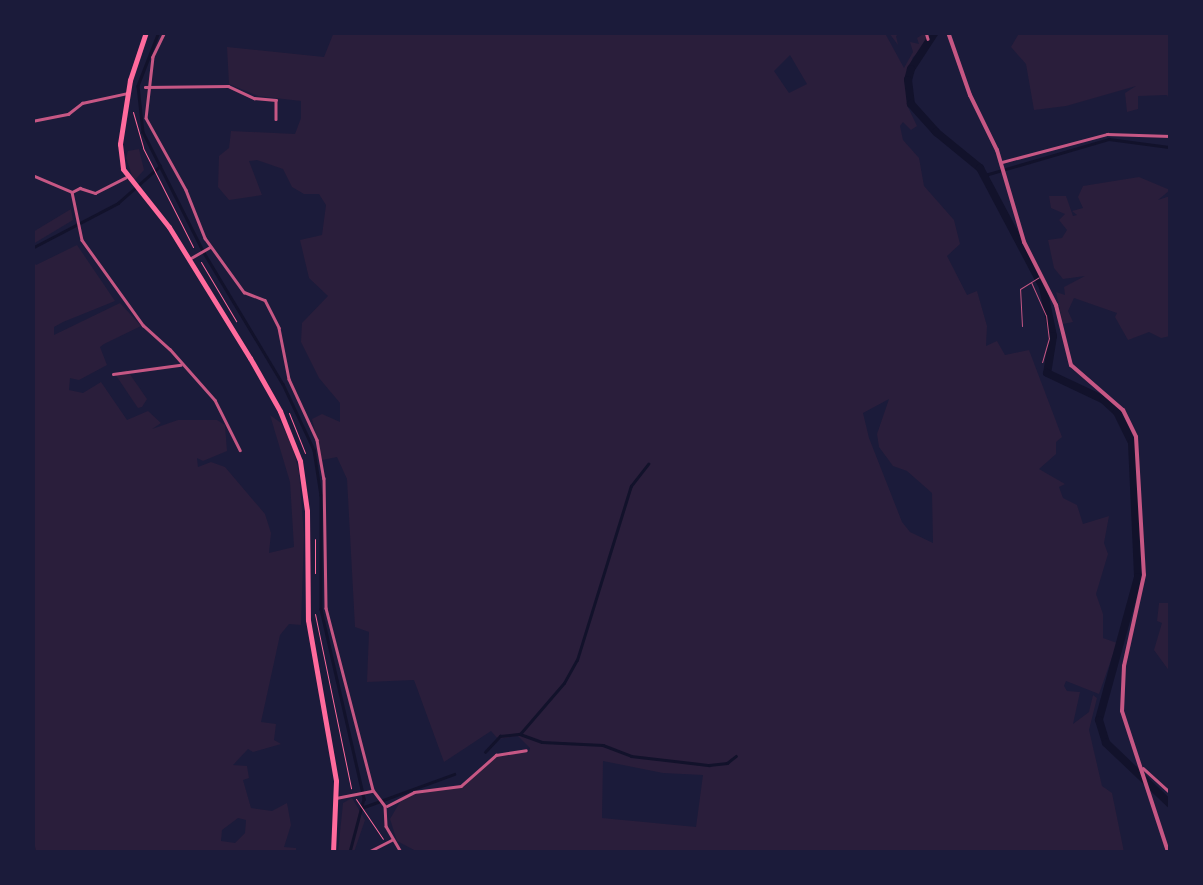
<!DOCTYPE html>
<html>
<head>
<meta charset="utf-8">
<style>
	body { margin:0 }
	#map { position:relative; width:1203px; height:885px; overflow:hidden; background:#1b1b3a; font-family:"Titillium Web",sans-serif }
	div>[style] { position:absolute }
	.green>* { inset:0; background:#2a1e3b }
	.stream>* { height:2.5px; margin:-1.25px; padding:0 1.25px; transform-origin:1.25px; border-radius:1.25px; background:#12122b }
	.river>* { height:8px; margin:-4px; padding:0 4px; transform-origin:4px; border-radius:4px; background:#12122b }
	.path>* { height:1px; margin:-0.5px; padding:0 0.5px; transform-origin:0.5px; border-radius:0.5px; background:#ff6b9d }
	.service>* { height:1px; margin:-0.5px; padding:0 0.5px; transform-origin:0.5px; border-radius:0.5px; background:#c65784 }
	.minor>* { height:2.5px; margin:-1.25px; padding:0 1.25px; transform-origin:1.25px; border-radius:1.25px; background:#c65784 }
	.tertiary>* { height:4px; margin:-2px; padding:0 2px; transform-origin:2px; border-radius:2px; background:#c65784 }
	.primary>* { height:5px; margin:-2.5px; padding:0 2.5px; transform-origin:2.5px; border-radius:2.5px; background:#ff6b9d }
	span { translate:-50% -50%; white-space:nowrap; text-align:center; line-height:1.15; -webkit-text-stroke:8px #1b1b3a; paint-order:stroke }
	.frame { position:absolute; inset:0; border:35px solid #1b1b3a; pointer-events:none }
</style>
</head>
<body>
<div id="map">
	<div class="green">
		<i style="clip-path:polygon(evenodd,334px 32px,903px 32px,896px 36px,898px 45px,889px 33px,886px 35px,904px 68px,913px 52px,910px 42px,919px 44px,917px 38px,925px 33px,929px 43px,913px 57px,906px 77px,907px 105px,917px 126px,911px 130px,903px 122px,900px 126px,903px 140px,919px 158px,924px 186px,954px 220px,960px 244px,947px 256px,967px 295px,977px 291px,987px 326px,986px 346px,997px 341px,1005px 355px,1029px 350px,1062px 437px,1056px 442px,1056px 454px,1039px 469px,1065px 484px,1059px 487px,1063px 498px,1077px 505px,1083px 524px,1109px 516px,1104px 543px,1108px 554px,1096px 594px,1103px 614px,1103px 638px,1117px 643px,1099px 694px,1066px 681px,1064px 686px,1067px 691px,1080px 692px,1073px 724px,1089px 712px,1093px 695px,1097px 698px,1089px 730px,1102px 786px,1112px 793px,1124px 852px,418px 852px,397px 841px,390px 819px,400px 802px,416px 793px,462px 787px,499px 755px,529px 752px,530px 748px,518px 736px,498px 739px,491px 731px,444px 762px,414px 680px,367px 682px,369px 632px,355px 627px,347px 479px,337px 457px,322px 460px,312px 419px,322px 414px,340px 422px,340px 403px,319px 378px,301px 342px,302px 323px,328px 296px,309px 278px,300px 240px,322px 235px,326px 205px,319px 194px,304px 194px,292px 187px,283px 169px,257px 160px,249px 161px,262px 195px,229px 200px,218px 187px,219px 156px,229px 148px,231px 131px,295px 134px,301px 118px,301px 101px,258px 96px,229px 84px,227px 47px,324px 57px,334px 32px,790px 55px,807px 84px,789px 93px,774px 71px,790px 55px,334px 32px,889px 399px,877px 434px,879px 447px,893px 466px,907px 471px,932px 493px,933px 543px,910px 532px,902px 522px,869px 438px,863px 413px,889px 399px,334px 32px,603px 761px,663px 773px,703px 775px,696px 827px,602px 818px,603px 761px)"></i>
		<i style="clip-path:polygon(1012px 33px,1170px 33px,1170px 102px,1167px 95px,1138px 96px,1138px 109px,1127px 112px,1125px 93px,1136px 86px,1066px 106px,1034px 110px,1026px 64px,1011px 47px,1018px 35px)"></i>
		<i style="clip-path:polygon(139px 149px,144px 170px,134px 181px,126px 158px,128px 151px)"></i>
		<i style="clip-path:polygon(1139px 177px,1170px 190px,1158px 200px,1170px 196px,1170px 336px,1161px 338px,1149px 332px,1128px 340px,1115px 317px,1117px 313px,1074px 298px,1068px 311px,1073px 322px,1063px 324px,1056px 292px,1065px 295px,1064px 287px,1085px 276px,1063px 279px,1054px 268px,1048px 240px,1062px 238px,1067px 230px,1059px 220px,1065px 214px,1051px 208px,1049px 196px,1066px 196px,1073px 216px,1077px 215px,1072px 211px,1083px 208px,1078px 197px,1083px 186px)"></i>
		<i style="clip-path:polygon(71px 209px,73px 220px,33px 244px,33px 232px)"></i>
		<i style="clip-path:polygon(evenodd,77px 245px,115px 301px,63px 322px,54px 327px,54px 335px,120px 303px,141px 326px,104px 344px,100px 347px,107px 365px,79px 380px,70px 378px,69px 390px,83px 393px,101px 382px,127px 420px,148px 411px,161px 423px,152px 429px,178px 420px,217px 420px,225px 425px,227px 451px,203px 461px,197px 458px,198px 467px,211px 462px,225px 467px,265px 514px,271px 533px,269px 553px,294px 547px,290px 482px,270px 415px,281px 423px,292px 445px,299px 472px,304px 535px,301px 625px,289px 624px,280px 635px,261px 722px,276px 724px,274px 740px,281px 744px,253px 752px,248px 749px,233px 765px,247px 766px,249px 778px,243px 780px,251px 808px,272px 811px,287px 803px,291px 825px,284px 847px,296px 848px,296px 852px,33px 852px,32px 261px,36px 265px,77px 245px,238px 818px,246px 820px,245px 833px,235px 843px,221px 841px,222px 830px,238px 818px)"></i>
		<i style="clip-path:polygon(127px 370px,147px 399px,142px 407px,138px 408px,115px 374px)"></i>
		<i style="clip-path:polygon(1159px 603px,1170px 603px,1170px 672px,1154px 650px,1162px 623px,1157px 621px)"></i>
		<i style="clip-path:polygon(352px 798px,365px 820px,354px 852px,338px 852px,343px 803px)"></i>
	</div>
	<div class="stream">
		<i style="left:159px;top:32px;width:58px;rotate:111.3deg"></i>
		<i style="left:138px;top:86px;width:46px;rotate:83.8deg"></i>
		<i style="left:143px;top:132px;width:133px;rotate:63.2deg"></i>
		<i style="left:203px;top:251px;width:155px;rotate:59deg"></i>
		<i style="left:283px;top:384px;width:73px;rotate:64.8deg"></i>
		<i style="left:314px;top:450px;width:46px;rotate:81.2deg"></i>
		<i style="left:321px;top:495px;width:114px;rotate:90deg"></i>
		<i style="left:321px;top:609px;width:195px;rotate:77.2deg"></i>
		<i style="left:364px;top:799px;width:55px;rotate:104.8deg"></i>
		<i style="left:985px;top:175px;width:129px;rotate:-16.2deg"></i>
		<i style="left:1109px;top:139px;width:62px;rotate:7.5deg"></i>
		<i style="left:32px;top:248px;width:97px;rotate:-27.6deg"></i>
		<i style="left:118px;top:203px;width:56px;rotate:-41.4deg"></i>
		<i style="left:520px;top:734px;width:23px;rotate:20deg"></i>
		<i style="left:542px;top:742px;width:61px;rotate:2.8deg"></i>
		<i style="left:603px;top:745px;width:30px;rotate:21deg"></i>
		<i style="left:631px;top:756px;width:79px;rotate:6.6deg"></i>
		<i style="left:709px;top:765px;width:18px;rotate:-6deg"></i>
		<i style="left:727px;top:763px;width:11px;rotate:-38deg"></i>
		<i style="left:485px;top:752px;width:22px;rotate:-47deg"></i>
		<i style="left:500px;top:736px;width:20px;rotate:-6deg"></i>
		<i style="left:520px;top:734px;width:67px;rotate:-49.2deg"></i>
		<i style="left:564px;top:683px;width:26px;rotate:-61deg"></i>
		<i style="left:577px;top:660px;width:182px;rotate:-72.8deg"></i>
		<i style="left:631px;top:486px;width:28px;rotate:-52deg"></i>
		<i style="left:364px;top:807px;width:96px;rotate:-20.1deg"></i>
		<i style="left:33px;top:840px;width:12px;rotate:85deg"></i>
	</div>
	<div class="river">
		<i style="left:935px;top:32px;width:44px;rotate:123deg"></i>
		<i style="left:911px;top:69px;width:11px;rotate:105deg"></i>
		<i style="left:908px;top:80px;width:24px;rotate:83deg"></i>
		<i style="left:911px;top:104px;width:38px;rotate:48deg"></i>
		<i style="left:936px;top:132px;width:57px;rotate:39.3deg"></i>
		<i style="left:980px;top:168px;width:135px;rotate:62.1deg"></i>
		<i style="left:1043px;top:287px;width:50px;rotate:78.5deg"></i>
		<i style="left:1053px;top:336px;width:37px;rotate:99deg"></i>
		<i style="left:1047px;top:373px;width:63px;rotate:25.3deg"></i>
		<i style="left:1104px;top:400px;width:18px;rotate:43deg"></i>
		<i style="left:1117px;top:412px;width:34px;rotate:64deg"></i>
		<i style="left:1132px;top:443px;width:134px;rotate:87.4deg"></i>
		<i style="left:1138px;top:577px;width:148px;rotate:105.3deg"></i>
		<i style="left:1099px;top:720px;width:24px;rotate:73deg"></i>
		<i style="left:1106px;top:743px;width:88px;rotate:43.6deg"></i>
	</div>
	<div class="path">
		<i style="left:133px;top:112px;width:37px;rotate:74deg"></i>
		<i style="left:143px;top:148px;width:111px;rotate:63.2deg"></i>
		<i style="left:201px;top:262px;width:69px;rotate:59.3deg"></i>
		<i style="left:289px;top:413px;width:43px;rotate:68.2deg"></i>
		<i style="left:315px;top:539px;width:34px;rotate:90deg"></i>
		<i style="left:315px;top:614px;width:178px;rotate:78.3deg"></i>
		<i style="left:356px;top:799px;width:48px;rotate:56deg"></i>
	</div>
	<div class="service">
		<i style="left:1031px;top:282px;width:36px;rotate:66deg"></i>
		<i style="left:1046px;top:315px;width:23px;rotate:83deg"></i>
		<i style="left:1049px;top:338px;width:25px;rotate:106deg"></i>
		<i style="left:1022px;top:326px;width:37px;rotate:-93deg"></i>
		<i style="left:1020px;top:289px;width:22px;rotate:-32deg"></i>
	</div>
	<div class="minor">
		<i style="left:165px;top:32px;width:28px;rotate:116deg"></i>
		<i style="left:153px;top:57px;width:61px;rotate:96.5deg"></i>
		<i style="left:146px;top:118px;width:82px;rotate:60.9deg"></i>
		<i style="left:186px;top:190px;width:52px;rotate:68.4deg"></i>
		<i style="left:205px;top:238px;width:67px;rotate:54.2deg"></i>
		<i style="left:244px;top:292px;width:22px;rotate:21deg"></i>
		<i style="left:265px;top:300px;width:31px;rotate:63deg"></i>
		<i style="left:279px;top:328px;width:52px;rotate:78.9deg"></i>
		<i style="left:289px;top:379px;width:67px;rotate:65.3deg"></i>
		<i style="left:317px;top:440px;width:39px;rotate:80deg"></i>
		<i style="left:324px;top:478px;width:130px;rotate:89.1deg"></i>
		<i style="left:326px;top:608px;width:188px;rotate:75.5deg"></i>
		<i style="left:373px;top:790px;width:20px;rotate:53deg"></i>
		<i style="left:385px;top:806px;width:20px;rotate:87deg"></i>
		<i style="left:386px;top:826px;width:30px;rotate:60deg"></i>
		<i style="left:926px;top:32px;width:7px;rotate:74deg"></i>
		<i style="left:145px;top:87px;width:83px;rotate:-0.7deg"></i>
		<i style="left:228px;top:86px;width:29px;rotate:25deg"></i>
		<i style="left:254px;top:98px;width:22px;rotate:5deg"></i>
		<i style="left:276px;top:100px;width:19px;rotate:90deg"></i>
		<i style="left:32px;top:121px;width:37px;rotate:-11deg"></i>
		<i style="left:68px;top:114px;width:18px;rotate:-38deg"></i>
		<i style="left:82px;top:103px;width:47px;rotate:-12.3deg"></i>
		<i style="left:1002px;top:162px;width:109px;rotate:-14.9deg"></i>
		<i style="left:1107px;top:134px;width:63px;rotate:1.8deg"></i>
		<i style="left:32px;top:175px;width:43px;rotate:23deg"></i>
		<i style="left:72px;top:192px;width:9px;rotate:-27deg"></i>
		<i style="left:80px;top:188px;width:16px;rotate:18deg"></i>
		<i style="left:95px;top:193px;width:34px;rotate:-27deg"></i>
		<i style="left:72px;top:192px;width:49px;rotate:78.2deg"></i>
		<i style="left:82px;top:240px;width:105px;rotate:54.3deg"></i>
		<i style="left:143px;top:325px;width:36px;rotate:42deg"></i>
		<i style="left:170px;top:349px;width:68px;rotate:48.6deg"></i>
		<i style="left:215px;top:400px;width:56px;rotate:63.4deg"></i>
		<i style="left:191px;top:258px;width:22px;rotate:-30deg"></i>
		<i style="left:113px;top:374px;width:68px;rotate:-7.7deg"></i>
		<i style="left:1143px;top:768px;width:36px;rotate:42deg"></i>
		<i style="left:336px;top:798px;width:37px;rotate:-11deg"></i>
		<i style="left:387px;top:806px;width:30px;rotate:-27deg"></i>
		<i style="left:414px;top:792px;width:47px;rotate:-7.3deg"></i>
		<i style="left:461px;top:786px;width:47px;rotate:-41.5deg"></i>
		<i style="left:496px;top:755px;width:30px;rotate:-9deg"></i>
		<i style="left:368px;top:852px;width:27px;rotate:-27deg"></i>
	</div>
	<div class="tertiary">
		<i style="left:948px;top:32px;width:67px;rotate:70.8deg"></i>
		<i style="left:970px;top:95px;width:61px;rotate:63.9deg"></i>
		<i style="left:997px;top:150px;width:96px;rotate:73.6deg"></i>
		<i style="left:1024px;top:242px;width:71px;rotate:63.1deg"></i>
		<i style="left:1056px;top:305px;width:62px;rotate:76deg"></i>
		<i style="left:1071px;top:365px;width:69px;rotate:40.9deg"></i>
		<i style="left:1123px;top:410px;width:30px;rotate:64deg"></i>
		<i style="left:1136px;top:437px;width:138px;rotate:86.7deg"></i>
		<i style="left:1144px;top:575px;width:93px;rotate:102.4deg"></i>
		<i style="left:1124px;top:666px;width:45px;rotate:92.5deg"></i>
		<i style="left:1122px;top:711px;width:148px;rotate:71.9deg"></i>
	</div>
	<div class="primary">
		<i style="left:146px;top:32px;width:51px;rotate:108.4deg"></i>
		<i style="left:130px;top:80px;width:65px;rotate:98.9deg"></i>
		<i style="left:120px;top:144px;width:25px;rotate:83deg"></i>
		<i style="left:123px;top:169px;width:74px;rotate:51.6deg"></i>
		<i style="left:169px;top:227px;width:154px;rotate:58.3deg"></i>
		<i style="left:250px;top:358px;width:61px;rotate:60.5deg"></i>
		<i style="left:280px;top:411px;width:54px;rotate:68.2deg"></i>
		<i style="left:300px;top:461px;width:50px;rotate:82deg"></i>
		<i style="left:307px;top:511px;width:109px;rotate:89.5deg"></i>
		<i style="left:308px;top:620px;width:163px;rotate:80.1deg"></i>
		<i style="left:336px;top:781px;width:71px;rotate:92.4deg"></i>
	</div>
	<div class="frame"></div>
</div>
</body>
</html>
